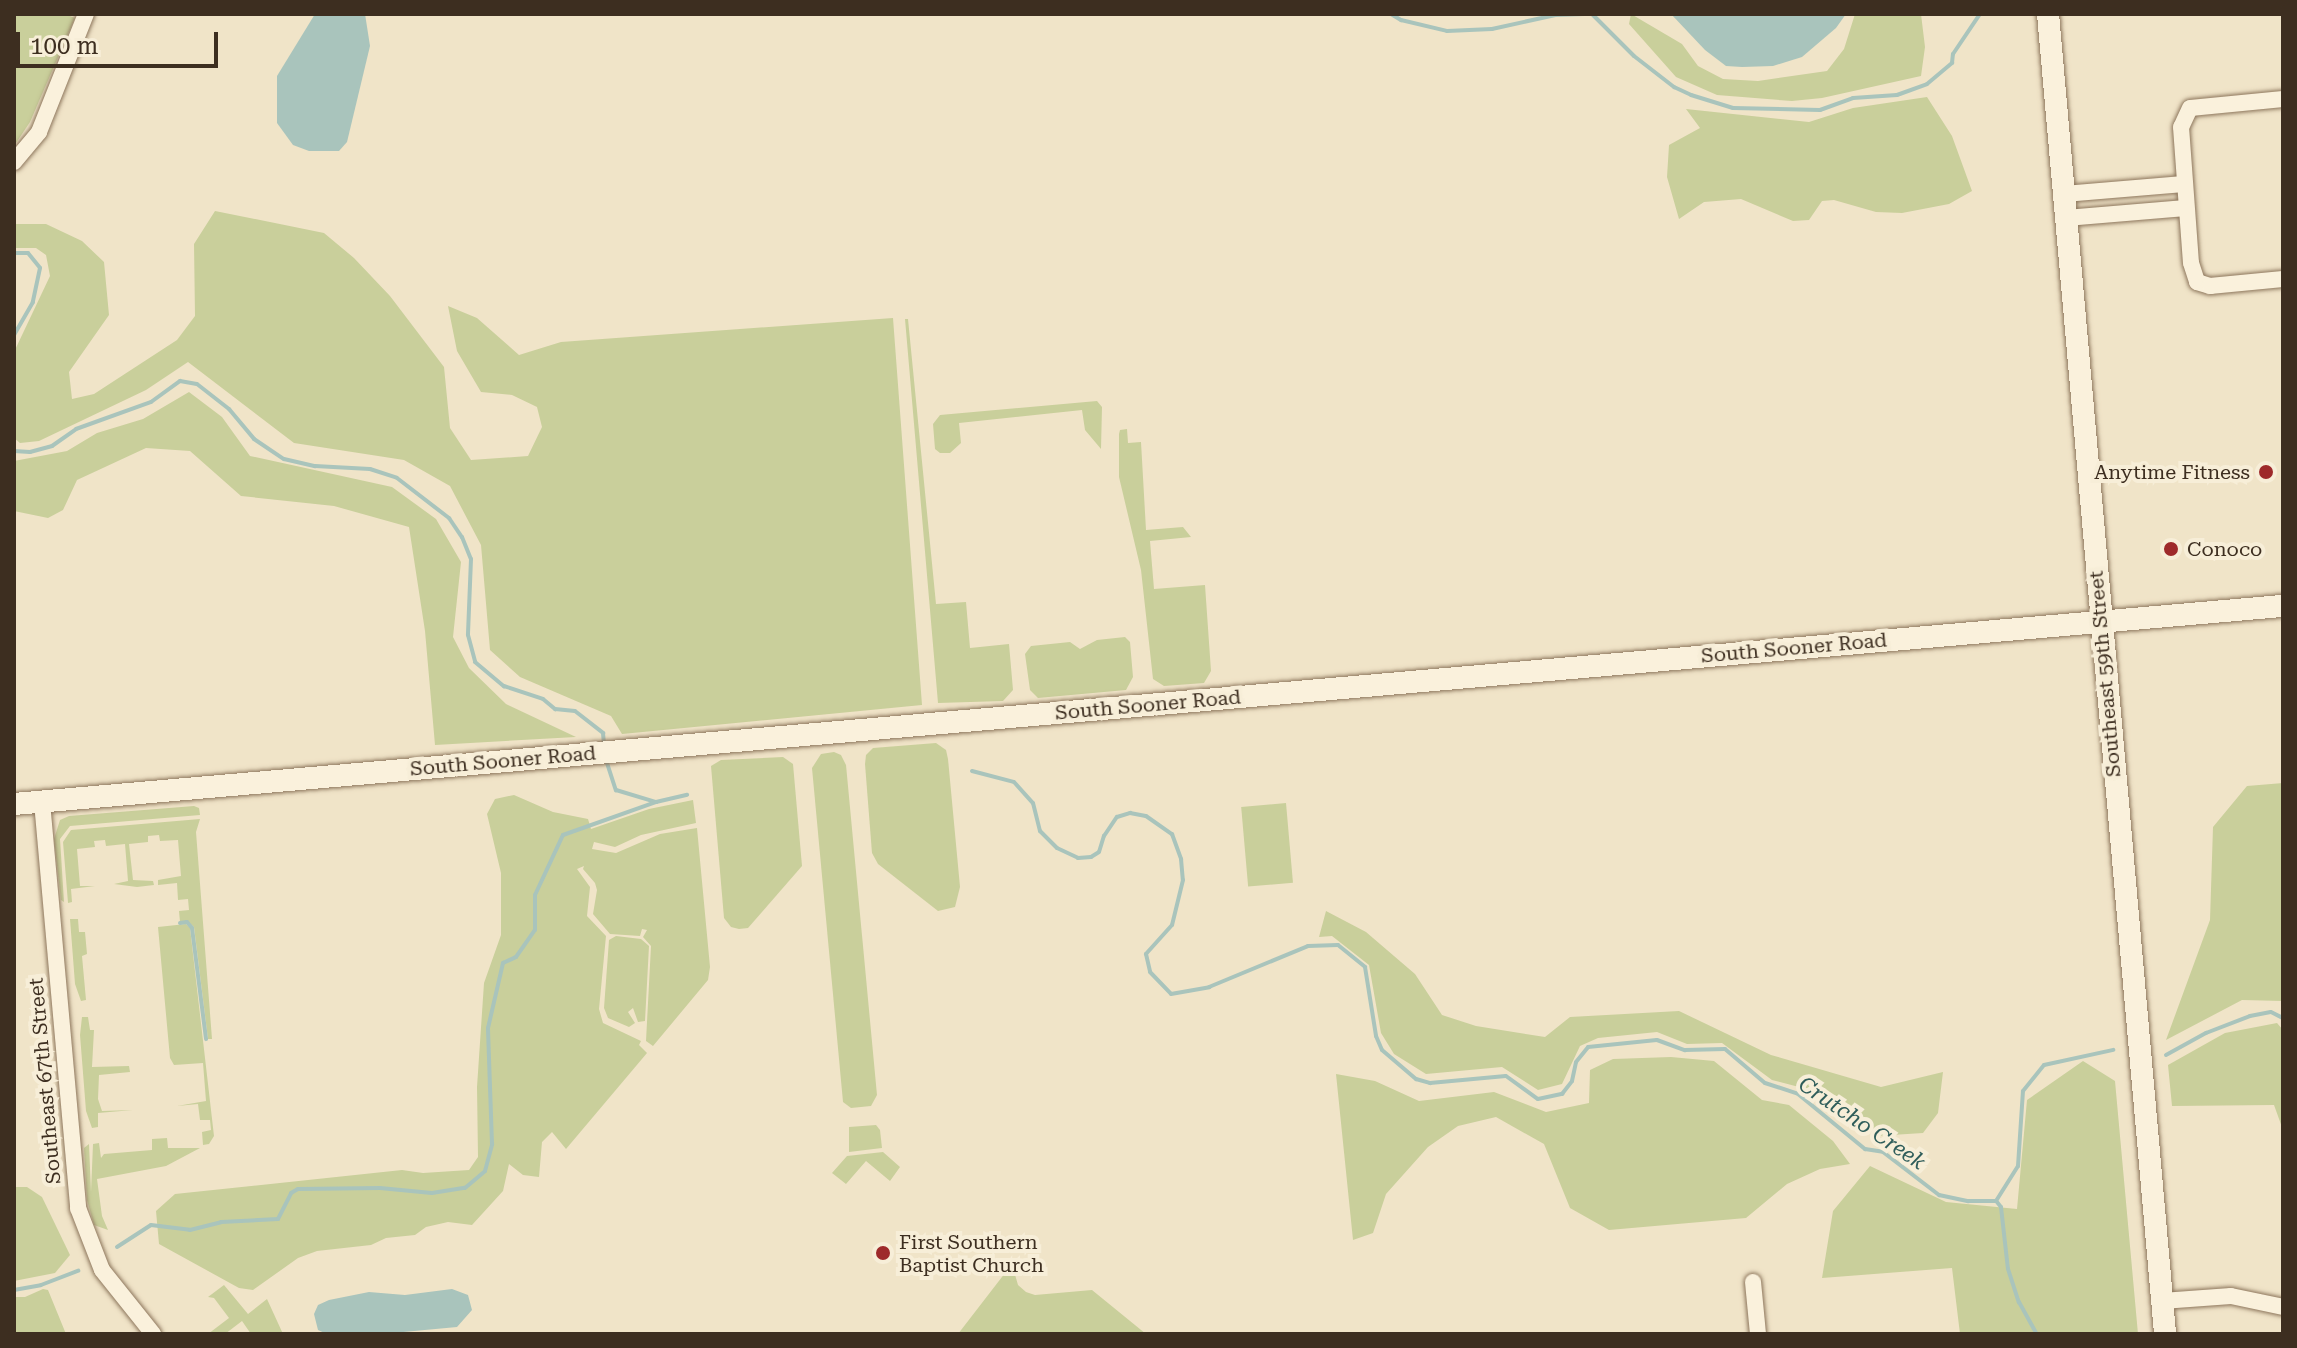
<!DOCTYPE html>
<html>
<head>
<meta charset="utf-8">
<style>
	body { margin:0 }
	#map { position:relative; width:2297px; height:1348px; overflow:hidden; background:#f0e4c8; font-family:"Roboto Serif",serif }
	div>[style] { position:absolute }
	.green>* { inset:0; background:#c9cf9b; transform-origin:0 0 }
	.water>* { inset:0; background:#a9c4bc }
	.stream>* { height:4px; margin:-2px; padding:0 2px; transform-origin:2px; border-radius:2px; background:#a9c4bc }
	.roads { filter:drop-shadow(0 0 2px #8d765c) drop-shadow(0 0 2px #8d765c) }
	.street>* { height:16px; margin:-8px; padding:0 8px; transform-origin:8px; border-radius:8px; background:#faf1dc }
	.secondary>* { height:22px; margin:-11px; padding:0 11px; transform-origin:11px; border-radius:11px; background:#faf1dc }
	.dots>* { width:22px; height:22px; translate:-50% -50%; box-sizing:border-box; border:4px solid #f7eed8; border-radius:50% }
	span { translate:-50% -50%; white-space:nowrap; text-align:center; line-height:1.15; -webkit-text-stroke:8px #f7eed8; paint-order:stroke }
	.poi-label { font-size:20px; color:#3d2e20 }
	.right { translate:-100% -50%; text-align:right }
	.left { translate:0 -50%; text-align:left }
	.street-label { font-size:20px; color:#3d2e20 }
	.water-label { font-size:22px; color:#2f5d5a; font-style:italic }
	.frame { position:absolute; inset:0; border:16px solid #3d2e20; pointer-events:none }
	.scale { position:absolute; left:16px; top:32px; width:202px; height:36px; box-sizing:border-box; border:4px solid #3d2e20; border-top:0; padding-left:10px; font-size:24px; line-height:28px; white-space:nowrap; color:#3d2e20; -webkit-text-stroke:6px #f7eed8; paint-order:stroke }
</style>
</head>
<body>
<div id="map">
	<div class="green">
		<i style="clip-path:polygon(14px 14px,65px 14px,75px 18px,30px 122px,14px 146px)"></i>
		<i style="clip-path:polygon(1631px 14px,1682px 44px,1698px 66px,1723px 79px,1758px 81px,1827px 71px,1844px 49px,1855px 14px,1921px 14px,1925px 47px,1921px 76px,1822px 98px,1792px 101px,1717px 95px,1676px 77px,1629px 24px)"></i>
		<i style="clip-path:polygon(1927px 97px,1952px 136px,1972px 191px,1949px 204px,1902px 213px,1876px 212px,1834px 200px,1822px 201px,1809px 220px,1793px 221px,1741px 199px,1704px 202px,1679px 219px,1667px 177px,1669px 145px,1700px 128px,1686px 109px,1809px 122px,1853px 108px)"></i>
		<i style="clip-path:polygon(215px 211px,324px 233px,354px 258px,390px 296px,444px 367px,450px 428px,471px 460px,528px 456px,542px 427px,537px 407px,512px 395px,481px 392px,457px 351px,448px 306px,477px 318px,519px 355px,561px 342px,893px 318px,922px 705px,622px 734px,611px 716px,520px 677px,490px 650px,481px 545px,450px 486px,404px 460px,294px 443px,188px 362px,146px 390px,39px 441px,20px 443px,14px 438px,14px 352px,50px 276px,46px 255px,36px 248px,14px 248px,14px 224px,46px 224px,82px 241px,104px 262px,109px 315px,69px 372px,72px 399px,94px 394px,177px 340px,195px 316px,194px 244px)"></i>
		<i style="clip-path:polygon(905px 319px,908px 319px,936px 604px,966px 602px,970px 648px,1009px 644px,1013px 690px,1003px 701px,938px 703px)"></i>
		<i style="clip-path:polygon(189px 392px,222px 417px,250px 456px,392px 487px,436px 519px,461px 562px,453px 637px,469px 668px,506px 704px,576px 737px,435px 745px,425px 631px,409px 527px,334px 506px,241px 496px,190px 451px,146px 448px,77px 480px,63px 510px,48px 518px,14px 511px,14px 461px,67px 451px,97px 433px,143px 419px)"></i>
		<i style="clip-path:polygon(1097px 401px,1102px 407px,1101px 449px,1085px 430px,1082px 410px,959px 423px,961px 443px,950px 453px,940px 453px,935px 449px,933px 424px,940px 415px)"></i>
		<i style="clip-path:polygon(1127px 429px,1128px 443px,1141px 442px,1146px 530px,1183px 527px,1191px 537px,1150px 541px,1154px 589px,1205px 585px,1211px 671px,1204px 683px,1164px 686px,1153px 679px,1141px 570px,1119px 477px,1119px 434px,1120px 430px)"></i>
		<i style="clip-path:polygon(1125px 637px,1130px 642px,1133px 677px,1126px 690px,1038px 698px,1030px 690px,1025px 654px,1031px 646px,1070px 642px,1080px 649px,1097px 640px)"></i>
		<i style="clip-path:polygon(936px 743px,946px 750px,948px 759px,960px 887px,955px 907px,938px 911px,878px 864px,872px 853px,865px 764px,866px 755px,873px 748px)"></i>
		<i style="clip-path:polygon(834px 752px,841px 755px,846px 765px,877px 1095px,871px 1106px,851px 1108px,843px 1102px,812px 768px,821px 754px)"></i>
		<i style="clip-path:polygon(783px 757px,793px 764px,802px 866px,748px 928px,739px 929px,731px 927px,724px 918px,711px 766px,721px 760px)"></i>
		<i style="clip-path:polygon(2283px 783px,2283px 1001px,2242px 1000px,2166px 1040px,2210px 920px,2213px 827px,2247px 786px)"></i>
		<i style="clip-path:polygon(514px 795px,553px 812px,588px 819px,591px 829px,649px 809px,693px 800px,696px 823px,641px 835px,615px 847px,594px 842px,592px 849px,616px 853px,660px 834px,697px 828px,710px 967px,708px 980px,653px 1046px,646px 1041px,651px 946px,643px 937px,647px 930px,642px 929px,640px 936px,610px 934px,593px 914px,597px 890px,595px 883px,583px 869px,584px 866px,577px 869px,590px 887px,587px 916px,606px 936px,599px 1009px,603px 1023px,641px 1041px,639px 1045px,647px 1053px,566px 1149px,552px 1132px,542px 1142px,539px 1177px,523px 1175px,509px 1164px,503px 1191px,472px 1225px,448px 1222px,426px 1227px,415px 1235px,386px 1238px,371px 1245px,317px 1251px,298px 1258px,253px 1290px,239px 1288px,159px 1244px,156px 1211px,175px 1194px,402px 1170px,423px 1173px,469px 1170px,478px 1157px,477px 1087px,484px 983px,501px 935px,501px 873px,487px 814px,495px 799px)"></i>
		<i style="left:1286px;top:803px;width:80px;height:45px;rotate:85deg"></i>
		<i style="clip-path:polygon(194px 806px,199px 808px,200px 815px,70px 826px,60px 839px,64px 902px,61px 900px,54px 839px,60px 820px,69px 816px)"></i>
		<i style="clip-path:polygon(200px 819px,196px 832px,212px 1039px,208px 1039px,194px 927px,187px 921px,180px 922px,179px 911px,189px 910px,188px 899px,178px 900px,177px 883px,158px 885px,158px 880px,181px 876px,178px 840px,160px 841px,159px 835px,148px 836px,148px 842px,129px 844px,133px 880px,153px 881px,154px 885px,137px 887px,114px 884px,128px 881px,125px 844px,106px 846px,105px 840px,94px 841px,95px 847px,77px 849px,80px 886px,95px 886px,71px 889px,72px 902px,68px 903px,63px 842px,71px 830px)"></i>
		<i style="clip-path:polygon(1326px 911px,1366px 932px,1415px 974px,1442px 1015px,1476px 1026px,1545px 1037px,1570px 1017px,1679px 1011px,1771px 1055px,1881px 1087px,1943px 1072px,1938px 1113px,1923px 1133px,1876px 1136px,1799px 1087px,1772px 1080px,1722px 1043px,1687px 1044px,1657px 1032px,1598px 1038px,1580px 1046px,1562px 1084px,1538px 1090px,1502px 1067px,1426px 1074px,1394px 1054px,1381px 1033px,1369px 965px,1332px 936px,1319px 937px)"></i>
		<i style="clip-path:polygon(70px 919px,78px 919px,79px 932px,85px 932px,87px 954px,82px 956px,86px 1000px,81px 1001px,75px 984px)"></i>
		<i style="clip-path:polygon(186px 924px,190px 928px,214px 1136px,209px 1144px,203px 1145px,202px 1132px,211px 1130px,210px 1120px,200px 1120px,198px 1104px,177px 1106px,206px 1101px,203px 1063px,174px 1065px,170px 1058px,158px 927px)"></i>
		<i style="clip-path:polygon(616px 936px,641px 939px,649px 946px,645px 1021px,638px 1022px,633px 1008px,628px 1012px,635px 1023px,629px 1027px,608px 1018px,604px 1008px,609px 940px)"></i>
		<i style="clip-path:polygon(82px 1017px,88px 1017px,90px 1030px,94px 1030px,92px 1067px,129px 1066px,130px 1072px,99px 1075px,98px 1099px,102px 1111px,133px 1110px,98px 1113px,98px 1127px,92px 1128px,86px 1111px,80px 1035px)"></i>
		<i style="clip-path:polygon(2277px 1023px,2283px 1030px,2283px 1130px,2274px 1105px,2172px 1106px,2168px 1065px,2225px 1033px)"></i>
		<i style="clip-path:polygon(1671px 1057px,1714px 1061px,1762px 1100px,1789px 1105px,1833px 1141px,1850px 1164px,1820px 1169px,1787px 1184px,1746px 1218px,1609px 1230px,1570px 1208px,1544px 1144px,1496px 1117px,1458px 1126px,1428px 1147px,1386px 1194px,1373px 1233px,1353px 1240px,1336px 1074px,1375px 1081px,1419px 1101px,1494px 1092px,1546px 1112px,1589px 1103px,1590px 1070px,1613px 1059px)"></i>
		<i style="clip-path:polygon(2083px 1061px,2115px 1081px,2138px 1334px,1960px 1334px,1952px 1268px,1822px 1278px,1833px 1211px,1870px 1166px,1946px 1202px,2017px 1209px,2027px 1100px)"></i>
		<i style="clip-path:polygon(876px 1125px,880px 1130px,882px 1148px,849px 1152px,849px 1127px)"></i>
		<i style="clip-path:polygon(167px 1138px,168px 1148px,200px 1148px,166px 1166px,97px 1179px,102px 1216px,108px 1230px,94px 1225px,87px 1200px,84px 1148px,89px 1144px,91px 1192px,93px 1144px,99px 1143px,101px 1158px,104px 1154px,152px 1150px,152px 1139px)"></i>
		<i style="clip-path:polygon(883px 1152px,900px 1167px,890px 1181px,866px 1161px,846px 1184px,832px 1173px,847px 1156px)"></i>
		<i style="clip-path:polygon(14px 1187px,27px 1187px,42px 1197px,70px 1255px,55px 1273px,14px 1281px)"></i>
		<i style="clip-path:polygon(1012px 1264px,1018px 1285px,1026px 1292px,1035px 1295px,1092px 1290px,1146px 1334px,958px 1334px)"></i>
		<i style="clip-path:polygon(224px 1285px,248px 1314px,267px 1299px,283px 1334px,251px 1334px,242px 1321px,225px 1334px,208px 1334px,229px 1318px,214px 1298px,208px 1297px)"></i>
		<i style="clip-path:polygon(43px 1289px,48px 1290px,66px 1334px,14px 1334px,14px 1297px,25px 1297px)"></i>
	</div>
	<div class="water">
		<i style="clip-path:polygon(315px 14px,365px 14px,370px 46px,347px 142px,339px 151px,309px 151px,293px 145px,277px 123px,277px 76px)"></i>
		<i style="clip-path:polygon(1671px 14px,1846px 14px,1836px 28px,1802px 57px,1773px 66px,1742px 67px,1726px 66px,1705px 50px)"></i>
		<i style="clip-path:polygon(452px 1289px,468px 1295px,472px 1310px,457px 1327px,382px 1334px,327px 1334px,318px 1330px,314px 1314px,318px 1305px,329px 1300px,369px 1292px,405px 1295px)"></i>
	</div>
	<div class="stream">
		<i style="left:1391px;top:14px;width:12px;rotate:31deg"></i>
		<i style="left:1401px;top:20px;width:47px;rotate:13.4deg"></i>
		<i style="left:1447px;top:31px;width:45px;rotate:-2.5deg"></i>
		<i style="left:1492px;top:29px;width:65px;rotate:-12.5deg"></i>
		<i style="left:1555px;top:15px;width:37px;rotate:-2deg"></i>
		<i style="left:1592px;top:14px;width:59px;rotate:45deg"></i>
		<i style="left:1634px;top:56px;width:51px;rotate:37.8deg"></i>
		<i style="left:1674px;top:87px;width:19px;rotate:25deg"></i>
		<i style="left:1691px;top:95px;width:44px;rotate:17.2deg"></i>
		<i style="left:1733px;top:108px;width:87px;rotate:1.3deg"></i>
		<i style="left:1820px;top:110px;width:35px;rotate:-20deg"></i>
		<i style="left:1853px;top:98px;width:44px;rotate:-3.9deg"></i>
		<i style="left:1897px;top:95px;width:32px;rotate:-20deg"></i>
		<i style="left:1927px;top:84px;width:33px;rotate:-40deg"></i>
		<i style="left:1952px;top:63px;width:9px;rotate:-84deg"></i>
		<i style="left:1953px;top:54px;width:48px;rotate:-56deg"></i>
		<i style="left:14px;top:253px;width:14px"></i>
		<i style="left:28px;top:253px;width:19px;rotate:51deg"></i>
		<i style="left:40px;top:268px;width:35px;rotate:102deg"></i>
		<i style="left:33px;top:302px;width:38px;rotate:120deg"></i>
		<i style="left:14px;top:451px;width:16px;rotate:4deg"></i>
		<i style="left:30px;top:452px;width:23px;rotate:-15deg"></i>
		<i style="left:52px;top:446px;width:29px;rotate:-35deg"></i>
		<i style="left:76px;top:429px;width:80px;rotate:-19.8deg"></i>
		<i style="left:151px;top:402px;width:36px;rotate:-36deg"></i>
		<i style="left:180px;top:381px;width:17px;rotate:10deg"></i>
		<i style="left:197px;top:384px;width:41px;rotate:38deg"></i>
		<i style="left:229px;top:409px;width:39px;rotate:50deg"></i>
		<i style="left:254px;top:439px;width:36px;rotate:34deg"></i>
		<i style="left:284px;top:459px;width:32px;rotate:13deg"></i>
		<i style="left:315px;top:466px;width:55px;rotate:3.1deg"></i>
		<i style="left:370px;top:469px;width:28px;rotate:18deg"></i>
		<i style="left:397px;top:478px;width:66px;rotate:37.6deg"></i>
		<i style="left:449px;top:518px;width:23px;rotate:56deg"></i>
		<i style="left:462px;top:537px;width:24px;rotate:68deg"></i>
		<i style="left:471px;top:559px;width:76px;rotate:92.3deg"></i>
		<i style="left:468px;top:635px;width:28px;rotate:75deg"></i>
		<i style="left:475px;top:662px;width:38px;rotate:40deg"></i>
		<i style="left:504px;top:686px;width:41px;rotate:18.4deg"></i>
		<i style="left:543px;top:699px;width:16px;rotate:40deg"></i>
		<i style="left:555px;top:709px;width:20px;rotate:6deg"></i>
		<i style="left:575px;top:711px;width:36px;rotate:38deg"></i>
		<i style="left:603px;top:733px;width:11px;rotate:85deg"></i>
		<i style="left:606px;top:760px;width:32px;rotate:72deg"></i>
		<i style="left:616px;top:790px;width:42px;rotate:16.7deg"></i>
		<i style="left:972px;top:771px;width:43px;rotate:14.7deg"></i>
		<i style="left:1014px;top:782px;width:28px;rotate:48deg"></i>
		<i style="left:1033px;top:803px;width:29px;rotate:76deg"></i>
		<i style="left:1040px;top:831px;width:24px;rotate:45deg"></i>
		<i style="left:1057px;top:848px;width:23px;rotate:25deg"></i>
		<i style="left:1078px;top:858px;width:13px;rotate:-4deg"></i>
		<i style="left:1091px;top:857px;width:9px;rotate:-32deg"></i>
		<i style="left:1099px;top:852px;width:17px;rotate:-73deg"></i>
		<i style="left:1104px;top:836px;width:23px;rotate:-56deg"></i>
		<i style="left:1117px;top:817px;width:14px;rotate:-17deg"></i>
		<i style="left:1130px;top:813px;width:16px;rotate:11deg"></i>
		<i style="left:1146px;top:816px;width:32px;rotate:35deg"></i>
		<i style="left:1172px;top:834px;width:27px;rotate:70deg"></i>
		<i style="left:1181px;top:859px;width:21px;rotate:85deg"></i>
		<i style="left:1183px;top:880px;width:46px;rotate:103.7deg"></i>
		<i style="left:1172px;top:925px;width:39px;rotate:132deg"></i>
		<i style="left:1146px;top:954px;width:18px;rotate:77deg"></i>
		<i style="left:1150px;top:972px;width:30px;rotate:46deg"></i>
		<i style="left:1171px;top:994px;width:39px;rotate:-10deg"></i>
		<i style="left:1209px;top:987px;width:107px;rotate:-22.5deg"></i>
		<i style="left:1308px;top:946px;width:30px;rotate:-2deg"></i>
		<i style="left:1338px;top:945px;width:35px;rotate:39deg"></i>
		<i style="left:1365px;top:967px;width:70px;rotate:80.9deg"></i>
		<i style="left:1376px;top:1036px;width:15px;rotate:67deg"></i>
		<i style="left:1382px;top:1050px;width:45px;rotate:40.5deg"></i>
		<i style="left:1416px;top:1079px;width:15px;rotate:16deg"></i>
		<i style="left:1430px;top:1083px;width:76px;rotate:-5.3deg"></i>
		<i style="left:1506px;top:1076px;width:39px;rotate:36deg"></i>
		<i style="left:1538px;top:1099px;width:25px;rotate:-12deg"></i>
		<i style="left:1562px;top:1094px;width:16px;rotate:-52deg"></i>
		<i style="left:1572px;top:1081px;width:19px;rotate:-78deg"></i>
		<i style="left:1576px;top:1062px;width:19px;rotate:-51deg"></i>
		<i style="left:1588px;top:1047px;width:69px;rotate:-5.8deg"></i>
		<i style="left:1657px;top:1040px;width:30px;rotate:20deg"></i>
		<i style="left:1685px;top:1050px;width:40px;rotate:-1.4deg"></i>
		<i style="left:1725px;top:1049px;width:52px;rotate:40.4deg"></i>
		<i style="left:1765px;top:1083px;width:35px;rotate:18deg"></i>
		<i style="left:1798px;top:1094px;width:87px;rotate:39.4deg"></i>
		<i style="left:1865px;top:1149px;width:18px;rotate:9deg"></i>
		<i style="left:1883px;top:1152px;width:71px;rotate:37.5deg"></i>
		<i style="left:1939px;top:1195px;width:30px;rotate:12deg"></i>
		<i style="left:1968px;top:1201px;width:28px"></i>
		<i style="left:1996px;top:1201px;width:41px;rotate:-57.8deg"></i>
		<i style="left:2018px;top:1166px;width:75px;rotate:-86.2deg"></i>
		<i style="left:2023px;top:1091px;width:33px;rotate:-51deg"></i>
		<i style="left:2044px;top:1065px;width:71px;rotate:-12.3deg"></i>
		<i style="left:180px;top:923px;width:7px;rotate:-8deg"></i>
		<i style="left:187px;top:922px;width:8px;rotate:50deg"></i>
		<i style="left:192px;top:928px;width:112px;rotate:82.8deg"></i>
		<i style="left:2166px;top:1055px;width:46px;rotate:-28.8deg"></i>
		<i style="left:2206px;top:1033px;width:47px;rotate:-21.1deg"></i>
		<i style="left:2250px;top:1016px;width:21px;rotate:-11deg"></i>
		<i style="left:2271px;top:1012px;width:13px;rotate:27deg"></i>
		<i style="left:1997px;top:1202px;width:6px;rotate:51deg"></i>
		<i style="left:2001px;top:1207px;width:62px;rotate:83.6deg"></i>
		<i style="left:2008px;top:1269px;width:35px;rotate:72deg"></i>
		<i style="left:2019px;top:1302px;width:37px;rotate:61deg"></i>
		<i style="left:117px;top:1247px;width:40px;rotate:-32.9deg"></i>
		<i style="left:151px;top:1225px;width:39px;rotate:7deg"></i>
		<i style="left:190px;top:1230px;width:32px;rotate:-14deg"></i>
		<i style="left:221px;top:1222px;width:57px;rotate:-3deg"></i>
		<i style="left:278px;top:1219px;width:29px;rotate:-63deg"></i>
		<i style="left:291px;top:1193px;width:8px;rotate:-30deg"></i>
		<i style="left:298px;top:1189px;width:82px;rotate:-0.7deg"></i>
		<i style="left:380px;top:1188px;width:52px;rotate:5.5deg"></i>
		<i style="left:432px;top:1193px;width:33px;rotate:-9deg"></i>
		<i style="left:465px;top:1188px;width:26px;rotate:-40deg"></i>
		<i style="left:485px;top:1171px;width:28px;rotate:-75deg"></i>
		<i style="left:492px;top:1144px;width:116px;rotate:-92deg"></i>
		<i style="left:488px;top:1028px;width:67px;rotate:-77deg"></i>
		<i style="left:503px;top:963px;width:14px;rotate:-25deg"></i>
		<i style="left:516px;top:957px;width:33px;rotate:-55deg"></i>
		<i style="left:535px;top:930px;width:35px;rotate:-90deg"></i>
		<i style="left:535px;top:895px;width:66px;rotate:-65deg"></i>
		<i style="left:563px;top:835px;width:99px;rotate:-19.5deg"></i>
		<i style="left:656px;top:802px;width:32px;rotate:-13deg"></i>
		<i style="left:14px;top:1290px;width:27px;rotate:-10deg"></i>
		<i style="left:41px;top:1285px;width:40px;rotate:-21deg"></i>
	</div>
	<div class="roads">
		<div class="street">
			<i style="left:2283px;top:99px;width:93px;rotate:174.5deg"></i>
			<i style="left:2190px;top:108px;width:21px;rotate:115deg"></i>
			<i style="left:2181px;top:127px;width:136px;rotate:85.8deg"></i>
			<i style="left:2191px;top:263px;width:20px;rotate:72deg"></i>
			<i style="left:2197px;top:282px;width:14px;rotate:17deg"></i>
			<i style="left:2210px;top:286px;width:73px;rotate:-5.5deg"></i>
			<i style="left:14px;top:162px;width:39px;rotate:-50deg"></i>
			<i style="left:39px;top:132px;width:127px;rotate:-68.3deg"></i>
			<i style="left:2064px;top:194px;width:120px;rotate:-4.8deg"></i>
			<i style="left:2066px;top:218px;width:120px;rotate:-4.8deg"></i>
			<i style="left:42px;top:802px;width:408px;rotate:84.9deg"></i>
			<i style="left:78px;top:1208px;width:66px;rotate:68.8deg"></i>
			<i style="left:102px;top:1270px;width:82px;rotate:51.4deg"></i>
			<i style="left:1753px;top:1282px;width:52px;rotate:84.5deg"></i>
			<i style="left:2162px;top:1301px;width:69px;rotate:-4.1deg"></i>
			<i style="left:2231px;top:1296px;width:53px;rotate:11.9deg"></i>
		</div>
		<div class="secondary">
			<i style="left:2048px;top:14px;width:1325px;rotate:84.93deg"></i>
			<i style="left:14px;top:804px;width:2278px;rotate:-4.99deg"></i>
		</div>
	</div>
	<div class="dots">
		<i style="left:2266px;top:472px;background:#9e2a2b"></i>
		<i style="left:2171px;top:549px;background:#9e2a2b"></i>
		<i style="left:883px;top:1253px;background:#9e2a2b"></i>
	</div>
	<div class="poi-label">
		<span class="right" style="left:2250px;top:472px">Anytime Fitness</span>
		<span class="left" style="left:2187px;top:549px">Conoco</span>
		<span class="left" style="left:899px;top:1254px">First Southern<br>Baptist Church</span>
	</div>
	<div class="street-label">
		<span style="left:1794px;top:648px;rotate:-5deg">South Sooner Road</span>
		<span style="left:2105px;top:674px;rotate:-95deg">Southeast 59th Street</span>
		<span style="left:1148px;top:705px;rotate:-5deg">South Sooner Road</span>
		<span style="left:503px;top:761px;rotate:-5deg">South Sooner Road</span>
		<span style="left:45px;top:1081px;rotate:-95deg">Southeast 67th Street</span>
	</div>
	<div class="water-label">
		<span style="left:1862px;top:1123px;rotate:34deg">Crutcho Creek</span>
	</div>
	<div class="frame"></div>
	<div class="scale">100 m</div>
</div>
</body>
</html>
